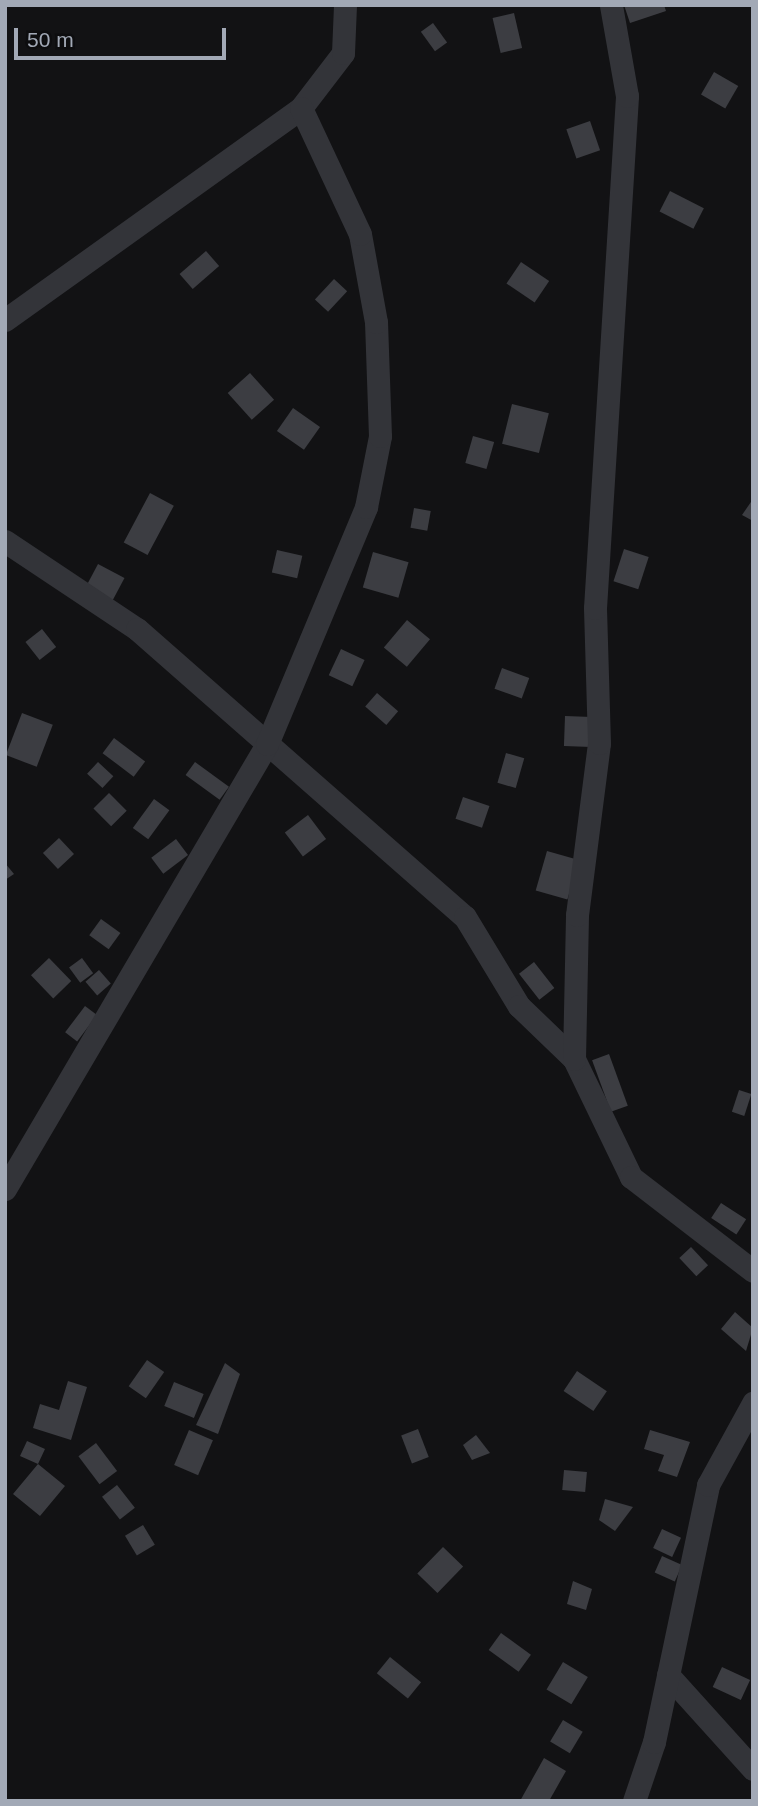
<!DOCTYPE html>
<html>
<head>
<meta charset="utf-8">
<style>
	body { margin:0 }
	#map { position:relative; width:758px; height:1806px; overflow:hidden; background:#121214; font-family:Arial,sans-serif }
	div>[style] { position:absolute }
	.building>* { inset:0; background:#3c3d42; transform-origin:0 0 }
	.minor>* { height:23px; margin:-11.5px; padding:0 11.5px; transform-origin:11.5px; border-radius:11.5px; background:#333439 }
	span { translate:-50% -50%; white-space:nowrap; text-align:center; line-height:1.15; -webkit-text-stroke:5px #0d0d0f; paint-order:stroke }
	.frame { position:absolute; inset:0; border:7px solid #a2a9b6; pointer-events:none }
	.scale { position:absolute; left:14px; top:28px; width:212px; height:32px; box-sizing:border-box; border:4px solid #a2a9b6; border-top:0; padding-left:9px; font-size:21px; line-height:24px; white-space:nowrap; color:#a2a9b6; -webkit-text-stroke:5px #0d0d0f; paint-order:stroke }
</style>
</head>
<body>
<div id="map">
	<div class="building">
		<i style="clip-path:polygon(624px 5px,664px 5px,666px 11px,630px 23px)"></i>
		<i style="left:514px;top:13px;width:36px;height:22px;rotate:77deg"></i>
		<i style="left:433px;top:23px;width:24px;height:15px;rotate:54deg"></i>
		<i style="left:714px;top:72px;width:28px;height:26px;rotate:30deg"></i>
		<i style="left:590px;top:121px;width:31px;height:25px;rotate:71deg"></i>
		<i style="left:670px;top:191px;width:38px;height:23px;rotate:27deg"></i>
		<i style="left:206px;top:251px;width:20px;height:35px;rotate:49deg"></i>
		<i style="left:521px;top:262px;width:34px;height:26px;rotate:34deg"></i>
		<i style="left:334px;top:279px;width:18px;height:28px;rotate:43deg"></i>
		<i style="left:250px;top:373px;width:36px;height:30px;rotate:48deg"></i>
		<i style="left:512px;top:404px;width:38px;height:41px;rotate:14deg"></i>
		<i style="left:293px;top:408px;width:33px;height:28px;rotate:35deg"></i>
		<i style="left:473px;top:436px;width:22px;height:28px;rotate:16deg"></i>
		<i style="left:150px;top:493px;width:27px;height:56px;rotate:28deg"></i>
		<i style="clip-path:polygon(753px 499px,753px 521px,742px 515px)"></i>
		<i style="left:414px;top:508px;width:17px;height:20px;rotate:10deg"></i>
		<i style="left:624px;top:549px;width:26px;height:34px;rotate:18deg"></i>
		<i style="left:277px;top:550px;width:26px;height:23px;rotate:13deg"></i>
		<i style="left:373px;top:552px;width:37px;height:37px;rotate:16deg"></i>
		<i style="left:98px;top:564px;width:30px;height:26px;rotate:28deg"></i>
		<i style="left:407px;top:620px;width:30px;height:36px;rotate:40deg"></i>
		<i style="left:42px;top:629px;width:23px;height:21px;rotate:52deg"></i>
		<i style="left:341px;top:649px;width:26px;height:29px;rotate:25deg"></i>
		<i style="left:502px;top:668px;width:29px;height:22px;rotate:20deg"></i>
		<i style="left:377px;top:693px;width:28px;height:18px;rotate:41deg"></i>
		<i style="left:22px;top:713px;width:33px;height:45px;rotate:21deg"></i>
		<i style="left:565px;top:716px;width:27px;height:30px;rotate:2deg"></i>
		<i style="left:114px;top:738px;width:39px;height:19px;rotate:37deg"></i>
		<i style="left:506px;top:753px;width:19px;height:31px;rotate:16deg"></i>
		<i style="left:98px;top:762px;width:21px;height:16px;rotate:43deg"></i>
		<i style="left:195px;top:762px;width:42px;height:16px;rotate:36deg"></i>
		<i style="left:109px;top:793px;width:25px;height:22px;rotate:45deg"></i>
		<i style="left:463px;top:797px;width:28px;height:23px;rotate:19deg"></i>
		<i style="left:154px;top:799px;width:19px;height:36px;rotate:36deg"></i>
		<i style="left:308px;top:815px;width:30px;height:29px;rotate:53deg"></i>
		<i style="left:59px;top:838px;width:22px;height:22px;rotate:47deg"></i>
		<i style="left:176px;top:839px;width:20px;height:31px;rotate:53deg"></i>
		<i style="left:547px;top:851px;width:33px;height:41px;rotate:16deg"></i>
		<i style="clip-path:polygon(5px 863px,14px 874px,5px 880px)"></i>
		<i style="left:101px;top:919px;width:24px;height:20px;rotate:36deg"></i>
		<i style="left:49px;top:958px;width:32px;height:25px;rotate:46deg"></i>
		<i style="left:82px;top:958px;width:19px;height:16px;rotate:54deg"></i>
		<i style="left:534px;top:962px;width:33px;height:19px;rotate:52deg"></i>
		<i style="left:99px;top:970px;width:18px;height:18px;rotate:49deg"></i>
		<i style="left:85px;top:1006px;width:15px;height:33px;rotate:37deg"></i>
		<i style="left:609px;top:1054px;width:55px;height:18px;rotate:70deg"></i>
		<i style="left:739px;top:1090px;width:13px;height:23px;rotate:18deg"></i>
		<i style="left:721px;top:1203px;width:30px;height:18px;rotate:33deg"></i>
		<i style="left:691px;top:1247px;width:25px;height:16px;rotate:47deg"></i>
		<i style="clip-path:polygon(735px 1312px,753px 1328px,746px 1351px,721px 1329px)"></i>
		<i style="left:147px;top:1360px;width:21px;height:32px;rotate:35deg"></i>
		<i style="clip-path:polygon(225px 1363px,240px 1374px,218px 1434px,196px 1425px)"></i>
		<i style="left:577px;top:1371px;width:36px;height:24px;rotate:34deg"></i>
		<i style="clip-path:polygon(68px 1381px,87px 1387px,71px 1440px,33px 1428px,40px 1404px,59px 1410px)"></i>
		<i style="left:174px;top:1382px;width:32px;height:26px;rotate:22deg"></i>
		<i style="left:418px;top:1429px;width:30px;height:18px;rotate:69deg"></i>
		<i style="left:189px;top:1430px;width:26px;height:38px;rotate:23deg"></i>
		<i style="clip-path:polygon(650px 1430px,690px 1442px,677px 1477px,658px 1471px,664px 1455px,644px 1449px)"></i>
		<i style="clip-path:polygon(476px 1435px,490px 1453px,472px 1460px,463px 1445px)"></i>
		<i style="clip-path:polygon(27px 1441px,45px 1449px,38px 1464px,65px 1486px,40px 1516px,13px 1494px,38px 1464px,20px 1456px)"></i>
		<i style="left:96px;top:1443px;width:35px;height:22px;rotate:53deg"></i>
		<i style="left:564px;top:1470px;width:23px;height:20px;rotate:5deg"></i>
		<i style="left:117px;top:1485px;width:29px;height:19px;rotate:52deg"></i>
		<i style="clip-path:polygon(605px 1499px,633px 1507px,615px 1531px,599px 1520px)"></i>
		<i style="left:143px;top:1525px;width:23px;height:21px;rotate:59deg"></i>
		<i style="left:662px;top:1529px;width:21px;height:21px;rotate:25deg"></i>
		<i style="left:443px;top:1547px;width:28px;height:37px;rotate:44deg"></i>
		<i style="left:662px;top:1556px;width:22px;height:18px;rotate:24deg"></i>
		<i style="clip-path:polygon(573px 1581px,592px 1589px,586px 1610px,567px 1604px)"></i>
		<i style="left:501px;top:1633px;width:37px;height:21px;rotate:36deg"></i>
		<i style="left:390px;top:1657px;width:40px;height:21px;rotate:39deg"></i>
		<i style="left:563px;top:1662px;width:29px;height:32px;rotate:31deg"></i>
		<i style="left:722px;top:1667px;width:31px;height:22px;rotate:25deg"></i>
		<i style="left:563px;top:1720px;width:23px;height:25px;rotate:31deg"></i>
		<i style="clip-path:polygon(544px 1758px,566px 1771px,549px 1801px,520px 1801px)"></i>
	</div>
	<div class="minor">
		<i style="left:5px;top:320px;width:364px;rotate:-35.6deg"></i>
		<i style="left:301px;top:108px;width:69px;rotate:-52.6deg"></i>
		<i style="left:343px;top:53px;width:48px;rotate:-87.6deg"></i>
		<i style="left:5px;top:541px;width:159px;rotate:33.7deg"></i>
		<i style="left:137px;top:629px;width:436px;rotate:41.3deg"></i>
		<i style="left:465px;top:917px;width:104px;rotate:58.8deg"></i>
		<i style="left:519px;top:1006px;width:76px;rotate:43.9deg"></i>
		<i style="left:574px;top:1059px;width:131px;rotate:64.2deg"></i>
		<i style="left:631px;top:1177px;width:154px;rotate:37.6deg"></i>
		<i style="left:574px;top:1059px;width:144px;rotate:-88.8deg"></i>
		<i style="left:577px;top:915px;width:173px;rotate:-82.7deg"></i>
		<i style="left:599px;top:743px;width:135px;rotate:-91.7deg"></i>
		<i style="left:595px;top:608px;width:513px;rotate:-86.42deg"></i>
		<i style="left:627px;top:96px;width:92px;rotate:-100deg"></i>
		<i style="left:5px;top:1189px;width:516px;rotate:-59.51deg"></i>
		<i style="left:267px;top:744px;width:257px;rotate:-67.3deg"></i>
		<i style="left:366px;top:507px;width:72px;rotate:-78.8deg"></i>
		<i style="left:380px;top:436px;width:114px;rotate:-92deg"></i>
		<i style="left:376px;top:322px;width:89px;rotate:-100.3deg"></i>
		<i style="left:360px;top:234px;width:139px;rotate:-115.1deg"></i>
		<i style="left:668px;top:1675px;width:127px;rotate:47.9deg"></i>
		<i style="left:634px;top:1801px;width:62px;rotate:-71.3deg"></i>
		<i style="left:654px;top:1742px;width:263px;rotate:-78.1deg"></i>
		<i style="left:708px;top:1485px;width:94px;rotate:-61.2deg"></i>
	</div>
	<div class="frame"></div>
	<div class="scale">50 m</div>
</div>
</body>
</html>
